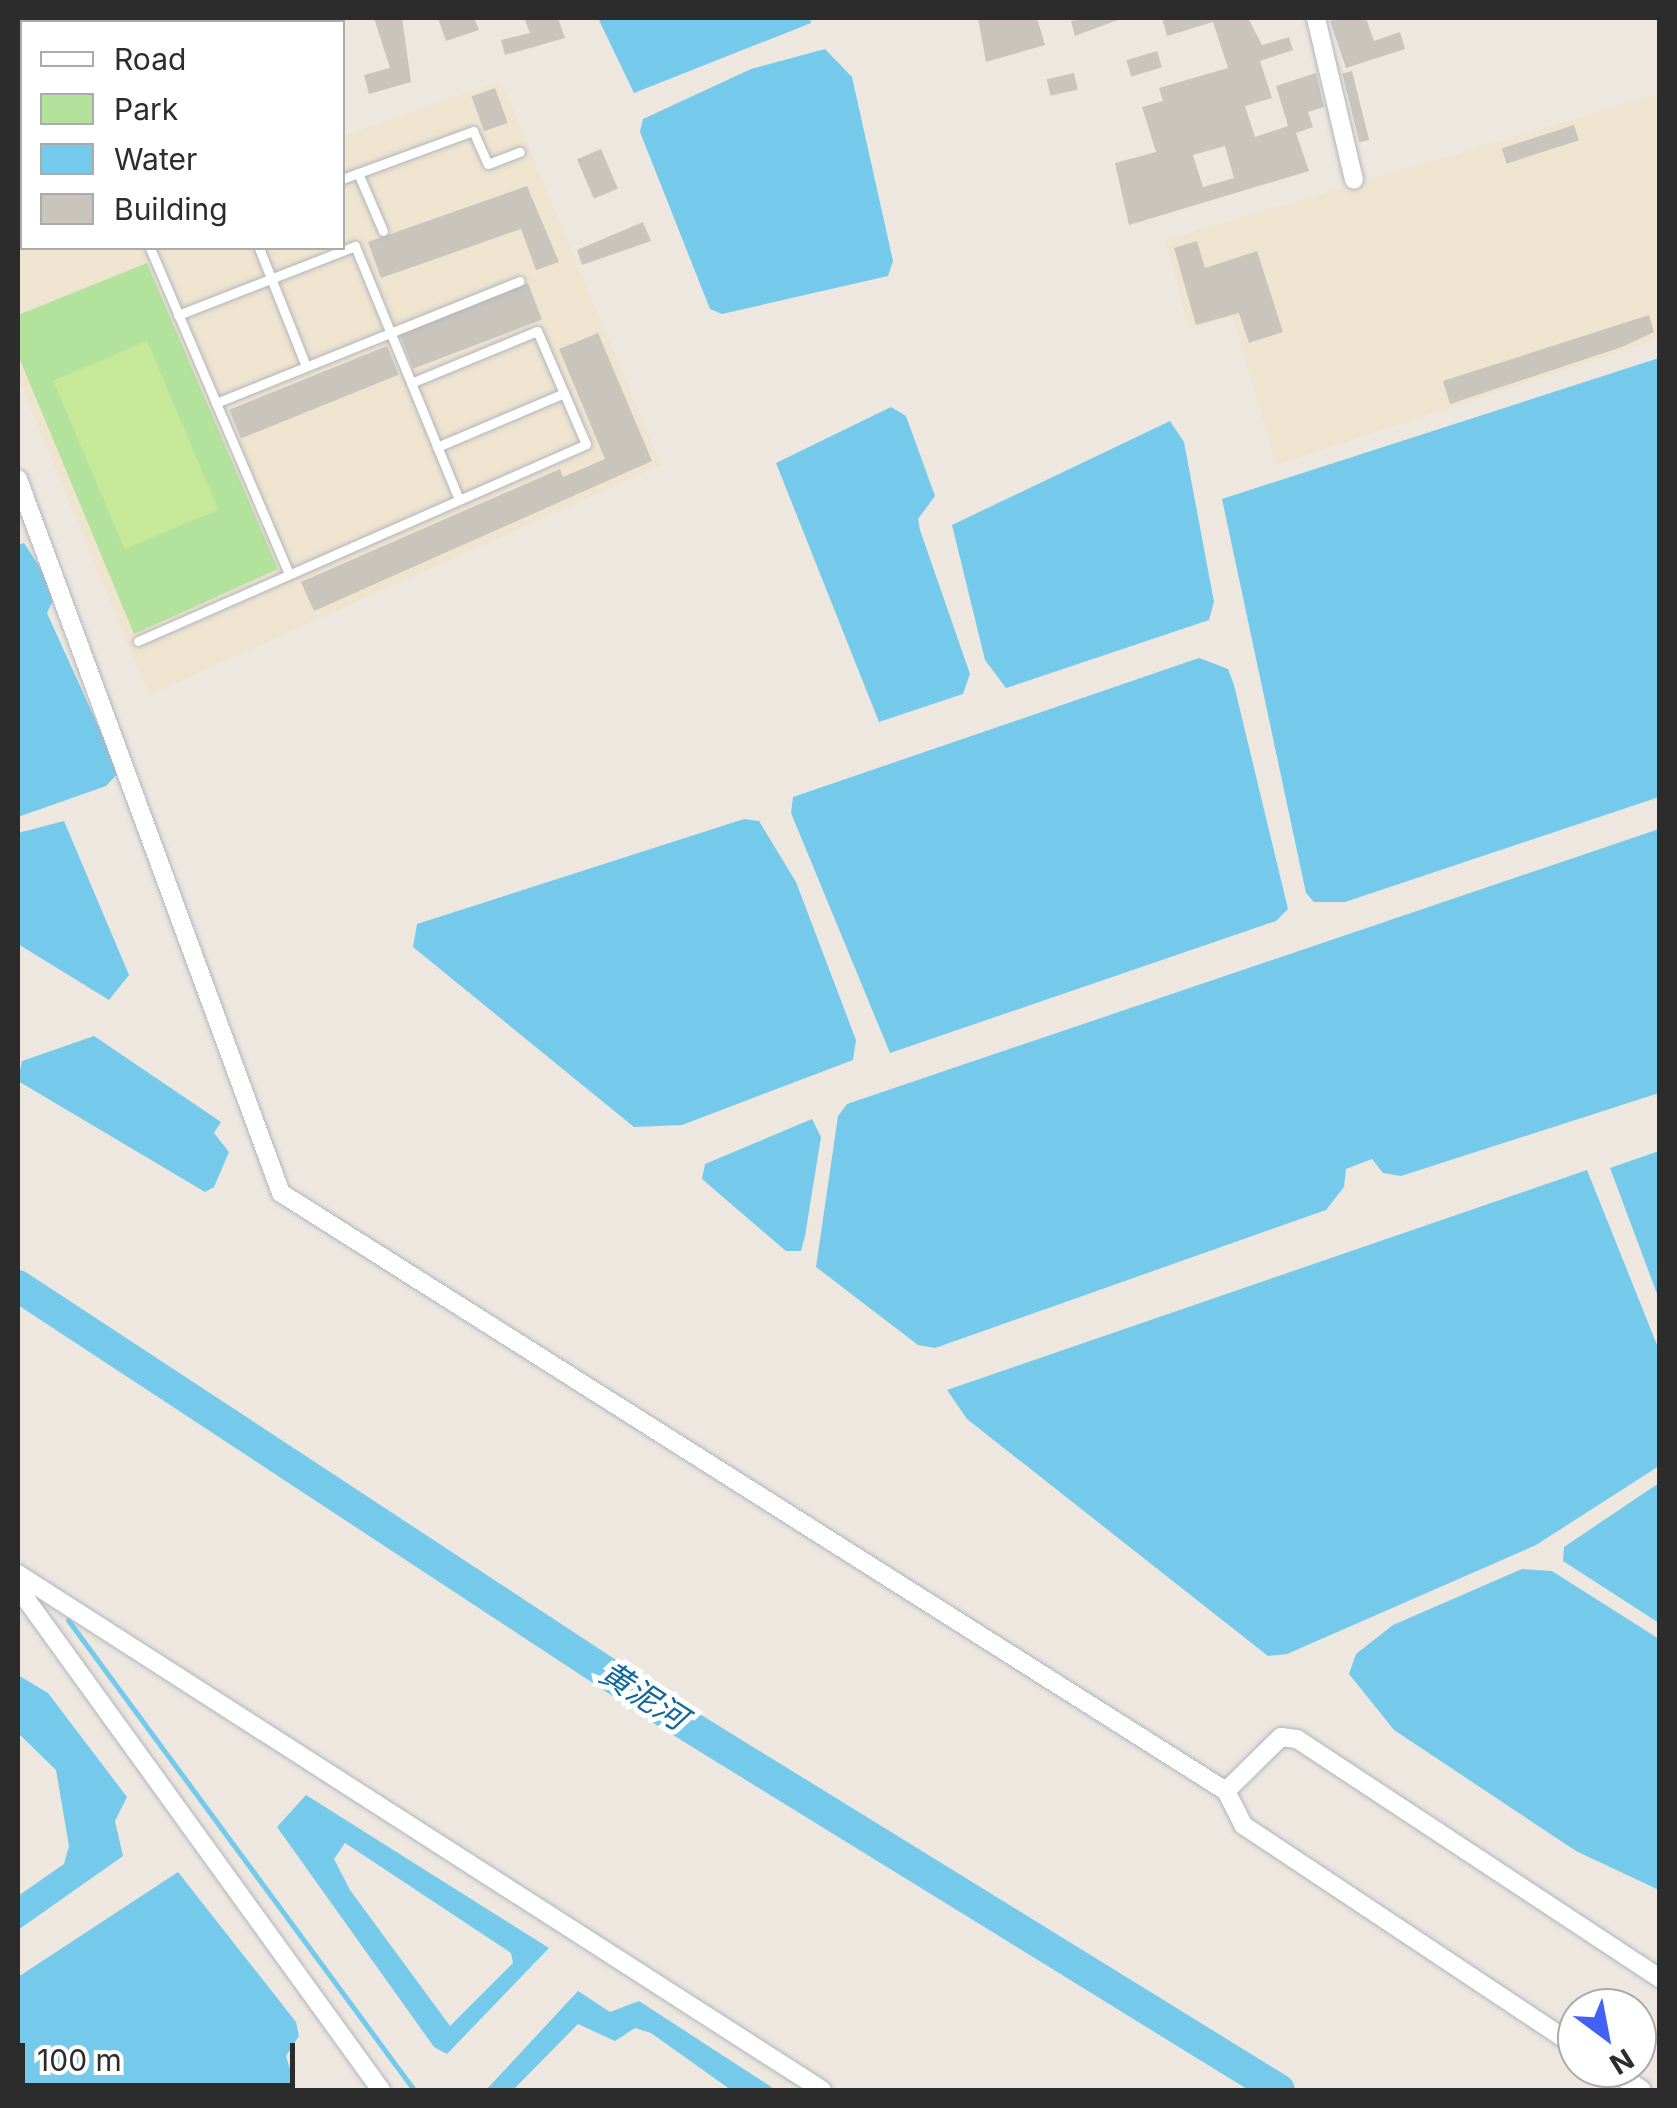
<!DOCTYPE html>
<html>
<head>
<meta charset="utf-8">
<style>
	body { margin:0 }
	#map { position:relative; width:1677px; height:2108px; overflow:hidden; background:#ede7df; font-family:Inter,"Noto Sans SC",sans-serif }
	div>[style] { position:absolute }
	.education>* { inset:0; background:#eee4cf }
	.green>* { inset:0; background:#b3e29d }
	.pitch>* { inset:0; background:#c5e999; transform-origin:0 0 }
	.water>* { inset:0; background:#75caec }
	.stream>* { height:5px; margin:-2.5px; padding:0 2.5px; transform-origin:2.5px; border-radius:2.5px; background:#75caec }
	.river>* { height:32px; margin:-16px; padding:0 16px; transform-origin:16px; border-radius:16px; background:#75caec }
	.building>* { inset:0; background:#c9c5bd; transform-origin:0 0 }
	.path>* { height:4px; margin-top:-2px; transform-origin:0; background:repeating-linear-gradient(90deg,#c8c8c8 0 8px,transparent 0 13px) }
	.roads { filter:drop-shadow(0 0 2px #b2b4bf) drop-shadow(0 0 2px #b2b4bf) }
	.service>* { height:9px; margin:-4.5px; padding:0 4.5px; transform-origin:4.5px; border-radius:4.5px; background:#fff }
	.minor>* { height:18px; margin:-9px; padding:0 9px; transform-origin:9px; border-radius:9px; background:#fff }
	span { translate:-50% -50%; white-space:nowrap; text-align:center; line-height:1.15; -webkit-text-stroke:10px #fff; paint-order:stroke }
	.water-label { font-size:32px; color:#11689a; font-style:italic }
	.frame { position:absolute; inset:0; border:20px solid #2c2c2c; pointer-events:none }
	.legend { position:absolute; left:20px; top:20px; width:325px; height:230px; box-sizing:border-box; background:#fff; border:2px solid #ababab; margin:0; padding:12px 18px; list-style:none; font-size:30px; color:#2c2c2c }
	.legend li { display:flex; align-items:center; gap:20px; height:50px }
	.legend b { width:50px; border:2px solid #ababab }
	.north { position:absolute; left:1557px; top:1988px; width:100px; height:100px; box-sizing:border-box; background:#fff; border:2px solid #ababab; border-radius:50%; rotate:148deg; font-size:28px; font-weight:700; line-height:40px; text-align:center; color:#2c2c2c }
	.north::after { content:''; display:block; margin:auto; width:35px; height:45px; background:#4461f5; clip-path:polygon(50% 0,100% 100%,50% 72%,0 100%) }
	.scale { position:absolute; left:20px; top:2043px; width:275px; height:45px; box-sizing:border-box; border:5px solid #2c2c2c; border-top:0; padding-left:12px; font-size:30px; line-height:35px; white-space:nowrap; color:#2c2c2c; -webkit-text-stroke:8px #fff; paint-order:stroke }
</style>
</head>
<body>
<div id="map">
	<div class="education">
		<i style="clip-path:polygon(501px 81px,661px 465px,149px 695px,18px 378px,18px 249px,342px 248px,343px 136px)"></i>
		<i style="clip-path:polygon(1659px 94px,1659px 339px,1276px 465px,1233px 316px,1189px 329px,1166px 240px)"></i>
	</div>
	<div class="green">
		<i style="clip-path:polygon(147px 263px,278px 569px,134px 634px,18px 355px,18px 315px)"></i>
	</div>
	<div class="pitch">
		<i style="left:147px;top:341px;width:183px;height:102px;rotate:67deg"></i>
	</div>
	<div class="water">
		<i style="clip-path:polygon(598px 18px,810px 18px,811px 23px,634px 93px)"></i>
		<i style="clip-path:polygon(825px 49px,852px 77px,893px 261px,888px 276px,722px 314px,710px 309px,640px 132px,643px 119px,751px 69px)"></i>
		<i style="clip-path:polygon(1659px 358px,1659px 797px,1345px 902px,1314px 902px,1306px 893px,1222px 499px)"></i>
		<i style="clip-path:polygon(891px 407px,906px 416px,935px 496px,918px 519px,920px 530px,970px 674px,963px 694px,879px 722px,776px 463px)"></i>
		<i style="clip-path:polygon(1170px 421px,1184px 442px,1214px 602px,1209px 620px,1006px 688px,985px 660px,952px 525px)"></i>
		<i style="clip-path:polygon(24px 543px,45px 575px,54px 598px,47px 613px,119px 772px,106px 786px,18px 817px,18px 545px)"></i>
		<i style="clip-path:polygon(1199px 658px,1228px 669px,1234px 685px,1288px 909px,1276px 921px,890px 1053px,791px 813px,793px 797px)"></i>
		<i style="clip-path:polygon(744px 819px,759px 821px,796px 882px,856px 1040px,853px 1060px,682px 1125px,634px 1127px,413px 947px,417px 924px)"></i>
		<i style="clip-path:polygon(64px 821px,129px 975px,109px 1000px,18px 944px,18px 833px)"></i>
		<i style="clip-path:polygon(1659px 829px,1659px 1093px,1401px 1176px,1383px 1173px,1372px 1159px,1346px 1169px,1344px 1187px,1326px 1210px,935px 1348px,918px 1345px,816px 1267px,838px 1116px,847px 1104px)"></i>
		<i style="clip-path:polygon(94px 1036px,221px 1122px,214px 1133px,229px 1152px,214px 1187px,205px 1192px,18px 1081px,22px 1061px)"></i>
		<i style="clip-path:polygon(812px 1119px,821px 1137px,805px 1236px,801px 1251px,786px 1251px,702px 1179px,705px 1164px)"></i>
		<i style="clip-path:polygon(1659px 1151px,1660px 1151px,1659px 1299px,1610px 1168px)"></i>
		<i style="clip-path:polygon(1587px 1170px,1659px 1350px,1659px 1466px,1536px 1545px,1287px 1654px,1268px 1656px,967px 1419px,947px 1390px)"></i>
		<i style="clip-path:polygon(1659px 1483px,1659px 1623px,1563px 1561px,1564px 1547px)"></i>
		<i style="clip-path:polygon(1522px 1569px,1552px 1571px,1659px 1639px,1659px 1890px,1576px 1851px,1394px 1730px,1349px 1674px,1356px 1654px,1393px 1625px)"></i>
		<i style="clip-path:polygon(18px 1675px,48px 1693px,127px 1797px,115px 1821px,123px 1856px,18px 1930px,18px 1896px,64px 1864px,69px 1846px,56px 1770px,18px 1733px)"></i>
		<i style="clip-path:polygon(evenodd,306px 1795px,549px 1948px,447px 2054px,434px 2047px,277px 1827px,306px 1795px,345px 1843px,511px 1953px,513px 1963px,450px 2026px,350px 1890px,334px 1859px,345px 1843px)"></i>
		<i style="clip-path:polygon(178px 1872px,296px 2022px,299px 2036px,286px 2056px,294px 2082px,286px 2090px,18px 2090px,18px 1977px)"></i>
		<i style="clip-path:polygon(578px 1991px,610px 2012px,639px 2001px,776px 2090px,731px 2090px,651px 2033px,635px 2028px,615px 2041px,578px 2024px,513px 2090px,486px 2090px)"></i>
	</div>
	<div class="stream">
		<i style="left:68px;top:1620px;width:584px;rotate:53.64deg"></i>
	</div>
	<div class="river">
		<i style="left:18px;top:1286px;width:775px;rotate:33.32deg"></i>
		<i style="left:666px;top:1712px;width:720px;rotate:31.66deg"></i>
	</div>
	<div class="building">
		<i style="clip-path:polygon(374px 18px,402px 18px,411px 82px,369px 94px,364px 75px,390px 68px)"></i>
		<i style="clip-path:polygon(438px 18px,474px 18px,479px 30px,446px 41px)"></i>
		<i style="clip-path:polygon(524px 18px,558px 18px,565px 38px,505px 55px,501px 40px,530px 33px)"></i>
		<i style="clip-path:polygon(978px 18px,1037px 18px,1045px 45px,986px 62px)"></i>
		<i style="clip-path:polygon(1123px 18px,1075px 36px,1071px 21px,1085px 18px)"></i>
		<i style="clip-path:polygon(evenodd,1162px 18px,1248px 18px,1262px 45px,1289px 37px,1293px 50px,1260px 61px,1272px 98px,1245px 106px,1255px 137px,1288px 126px,1276px 86px,1316px 73px,1324px 107px,1308px 112px,1313px 127px,1296px 133px,1309px 171px,1129px 225px,1115px 163px,1156px 152px,1142px 107px,1163px 101px,1159px 88px,1228px 68px,1213px 22px,1167px 36px,1162px 18px,1225px 146px,1234px 178px,1203px 187px,1193px 155px,1225px 146px)"></i>
		<i style="clip-path:polygon(1341px 18px,1366px 18px,1374px 41px,1400px 32px,1405px 49px,1346px 68px,1330px 21px)"></i>
		<i style="left:1157px;top:51px;width:17px;height:32px;rotate:73deg"></i>
		<i style="left:1352px;top:71px;width:71px;height:10px;rotate:76deg"></i>
		<i style="left:1074px;top:73px;width:17px;height:28px;rotate:77deg"></i>
		<i style="left:495px;top:88px;width:37px;height:25px;rotate:70deg"></i>
		<i style="left:1574px;top:125px;width:16px;height:76px;rotate:72deg"></i>
		<i style="left:601px;top:149px;width:43px;height:26px;rotate:67deg"></i>
		<i style="clip-path:polygon(527px 186px,559px 262px,536px 270px,521px 229px,381px 278px,368px 242px)"></i>
		<i style="clip-path:polygon(643px 222px,651px 241px,582px 265px,577px 250px)"></i>
		<i style="clip-path:polygon(1197px 241px,1205px 268px,1257px 251px,1283px 332px,1249px 343px,1239px 313px,1196px 325px,1174px 248px)"></i>
		<i style="left:528px;top:283px;width:39px;height:138px;rotate:69deg"></i>
		<i style="clip-path:polygon(1649px 315px,1654px 332px,1622px 347px,1450px 404px,1443px 381px)"></i>
		<i style="clip-path:polygon(598px 333px,652px 461px,314px 611px,301px 582px,560px 469px,563px 477px,605px 459px,559px 349px)"></i>
		<i style="left:387px;top:346px;width:31px;height:170px;rotate:68deg"></i>
	</div>
	<div class="path">
		<i style="left:902px;top:18px;width:27px"></i>
	</div>
	<div class="roads">
		<div class="service">
			<i style="left:358px;top:173px;width:63px;rotate:66.7deg"></i>
			<i style="left:342px;top:179px;width:140px;rotate:-20.1deg"></i>
			<i style="left:473px;top:131px;width:36px;rotate:66deg"></i>
			<i style="left:488px;top:164px;width:34px;rotate:-21deg"></i>
			<i style="left:150px;top:248px;width:168px;rotate:66.9deg"></i>
			<i style="left:259px;top:248px;width:127px;rotate:68.3deg"></i>
			<i style="left:178px;top:315px;width:190px;rotate:-21.3deg"></i>
			<i style="left:355px;top:246px;width:274px;rotate:67.7deg"></i>
			<i style="left:437px;top:447px;width:138px;rotate:-23deg"></i>
			<i style="left:289px;top:574px;width:186px;rotate:-113.1deg"></i>
			<i style="left:216px;top:403px;width:327px;rotate:-21.9deg"></i>
			<i style="left:138px;top:641px;width:489px;rotate:-23.7deg"></i>
			<i style="left:586px;top:444px;width:123px;rotate:-113.4deg"></i>
			<i style="left:537px;top:331px;width:136px;rotate:157.6deg"></i>
		</div>
		<div class="minor">
			<i style="left:295px;top:18px;width:4px;rotate:63deg"></i>
			<i style="left:1316px;top:18px;width:166px;rotate:76.8deg"></i>
			<i style="left:18px;top:82px;width:16px;rotate:76deg"></i>
			<i style="left:18px;top:192px;width:4px;rotate:-14deg"></i>
			<i style="left:18px;top:479px;width:761px;rotate:69.78deg"></i>
			<i style="left:281px;top:1193px;width:1118px;rotate:32.33deg"></i>
			<i style="left:1226px;top:1791px;width:77px;rotate:-44.5deg"></i>
			<i style="left:1281px;top:1737px;width:16px;rotate:7deg"></i>
			<i style="left:1297px;top:1739px;width:435px;rotate:33.4deg"></i>
			<i style="left:18px;top:1574px;width:955px;rotate:32.69deg"></i>
			<i style="left:18px;top:1588px;width:619px;rotate:54.13deg"></i>
			<i style="left:1226px;top:1791px;width:38px;rotate:63deg"></i>
			<i style="left:1243px;top:1825px;width:401px;rotate:33.6deg"></i>
			<i style="left:1608px;top:2068px;width:40px;rotate:32.9deg"></i>
		</div>
	</div>
	<div class="water-label">
		<span style="left:643px;top:1696px;rotate:33deg">黄泥河</span>
	</div>
	<div class="frame"></div>
	<ul class="legend">
	<li><b style="height:12px;background:#fff"></b>Road</li>
	<li><b style="height:28px;background:#b3e29d"></b>Park</li>
	<li><b style="height:28px;background:#75caec"></b>Water</li>
	<li><b style="height:28px;background:#c9c5bd"></b>Building</li>
	</ul>
	<div class="north">N</div>
	<div class="scale">100 m</div>
</div>
</body>
</html>
